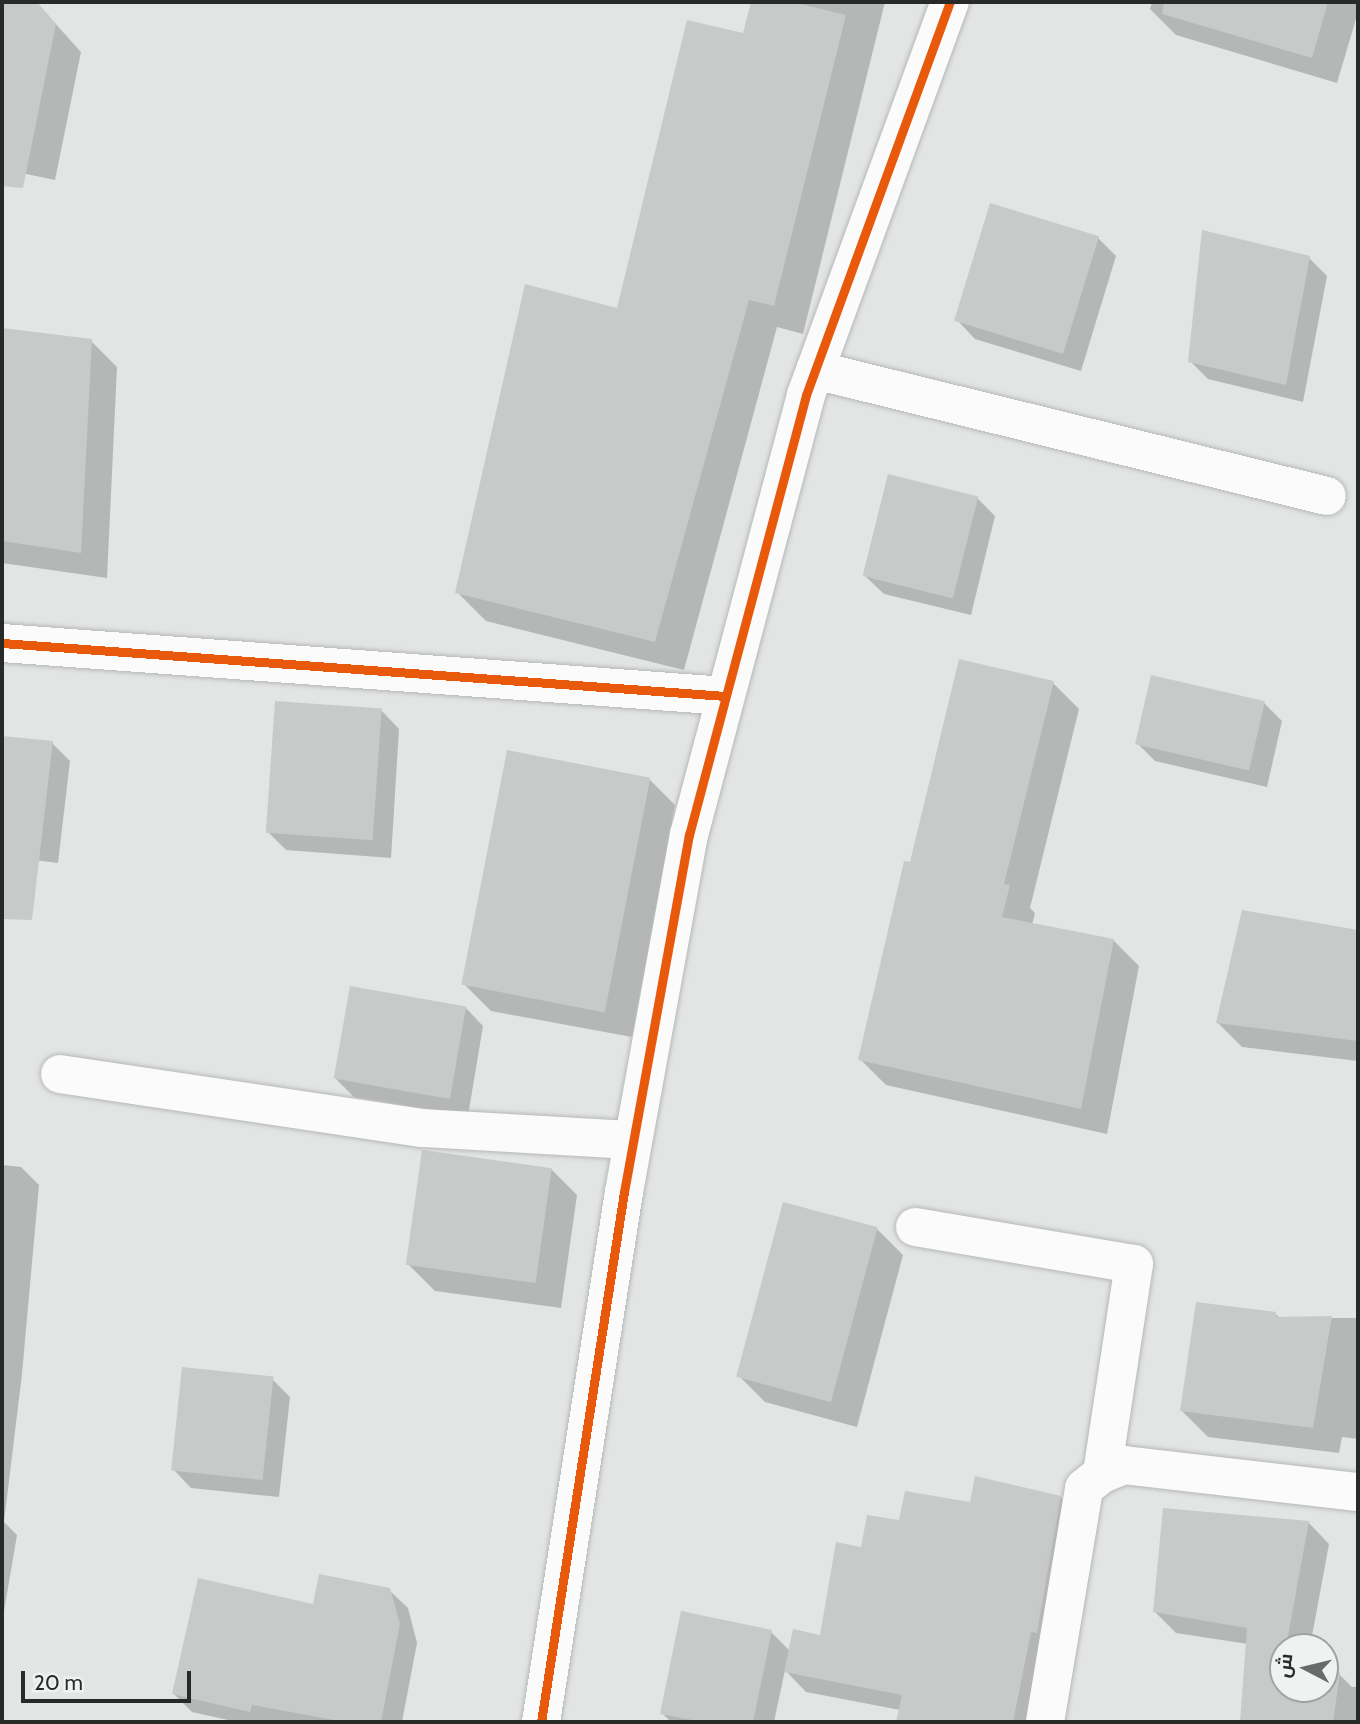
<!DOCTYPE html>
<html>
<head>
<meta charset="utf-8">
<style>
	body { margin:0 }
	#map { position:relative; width:1360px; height:1724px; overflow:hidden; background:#e2e5e3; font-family:Cabin,Cairo,sans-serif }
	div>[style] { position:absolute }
	.shadow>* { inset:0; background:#0003 }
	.building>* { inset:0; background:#c8cac9; transform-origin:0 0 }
	.roads { filter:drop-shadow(0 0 2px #b6b8b7) drop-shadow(0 0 2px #b6b8b7) }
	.street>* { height:38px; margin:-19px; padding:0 19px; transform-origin:19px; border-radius:19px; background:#fbfbfb }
	.secondary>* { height:38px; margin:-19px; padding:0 19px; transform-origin:19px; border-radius:19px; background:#fbfbfb }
	.cycleway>* { height:9px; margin:-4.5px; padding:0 4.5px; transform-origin:4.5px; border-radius:4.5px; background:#e8590c }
	span { translate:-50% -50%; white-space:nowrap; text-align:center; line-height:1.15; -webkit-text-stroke:6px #eef3f1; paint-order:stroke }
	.frame { position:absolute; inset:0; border:4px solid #282a29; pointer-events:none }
	.north { position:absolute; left:1269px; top:1633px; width:70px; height:70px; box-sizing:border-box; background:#eef3f1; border:2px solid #9fa3a1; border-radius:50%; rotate:277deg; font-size:19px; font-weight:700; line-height:28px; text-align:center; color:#282a29 }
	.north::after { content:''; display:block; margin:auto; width:24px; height:32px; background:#696b6a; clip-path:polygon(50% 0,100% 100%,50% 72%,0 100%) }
	.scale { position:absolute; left:21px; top:1671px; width:170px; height:32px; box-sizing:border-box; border:4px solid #282a29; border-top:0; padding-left:9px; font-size:21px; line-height:24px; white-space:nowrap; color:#282a29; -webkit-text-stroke:5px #eef3f1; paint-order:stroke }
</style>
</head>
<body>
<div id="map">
	<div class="shadow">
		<i style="clip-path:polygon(2px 2px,36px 2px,81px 52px,55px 180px,2px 169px)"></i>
		<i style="clip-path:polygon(752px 2px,885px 2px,803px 334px,777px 327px,684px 670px,486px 621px,457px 592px,618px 310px,745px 35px)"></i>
		<i style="clip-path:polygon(1152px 2px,1358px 2px,1358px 12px,1337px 83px,1176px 35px,1150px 9px)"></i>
		<i style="clip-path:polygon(1098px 238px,1116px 256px,1081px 371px,975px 339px,957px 320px)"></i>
		<i style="clip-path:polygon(1309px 258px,1327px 276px,1303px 402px,1208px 379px,1190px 361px)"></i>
		<i style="clip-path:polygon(2px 330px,91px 341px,117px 367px,107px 578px,2px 563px)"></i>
		<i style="clip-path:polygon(977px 498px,995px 516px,971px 615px,884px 594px,865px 576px)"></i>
		<i style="clip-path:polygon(1053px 683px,1079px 709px,1030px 908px,1035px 913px,1032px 925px,1113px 940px,1139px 966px,1107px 1134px,886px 1085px,860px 1059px,911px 864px)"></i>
		<i style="clip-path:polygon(1264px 703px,1282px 721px,1267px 787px,1155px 761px,1137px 743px)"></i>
		<i style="clip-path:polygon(381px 710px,399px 729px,391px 858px,286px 850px,268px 832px)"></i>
		<i style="clip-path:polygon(2px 737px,52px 743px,70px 761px,58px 863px,2px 856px)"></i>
		<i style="clip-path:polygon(649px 779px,675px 805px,632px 1037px,491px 1011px,465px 985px)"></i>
		<i style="clip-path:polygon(1243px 912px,1358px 932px,1358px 1061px,1242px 1047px,1218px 1023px)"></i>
		<i style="clip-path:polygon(465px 1007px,483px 1026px,468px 1116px,354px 1097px,336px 1079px)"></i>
		<i style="clip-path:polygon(2px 1165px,21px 1167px,39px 1185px,22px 1374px,4px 1522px,17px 1535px,2px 1623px)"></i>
		<i style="clip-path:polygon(551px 1169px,577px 1195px,561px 1308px,435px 1291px,409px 1265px)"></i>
		<i style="clip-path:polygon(877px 1229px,903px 1255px,857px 1427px,765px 1402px,739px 1376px)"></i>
		<i style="clip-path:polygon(1275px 1314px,1280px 1318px,1358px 1318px,1358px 1439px,1342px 1437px,1339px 1453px,1208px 1437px,1182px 1411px)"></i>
		<i style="clip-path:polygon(272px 1379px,290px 1397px,279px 1497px,191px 1488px,173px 1469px)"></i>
		<i style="clip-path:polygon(1060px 1497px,1080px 1518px,1037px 1722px,898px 1722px,900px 1710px,806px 1692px,785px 1670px,774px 1722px,671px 1722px,662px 1713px,771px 1632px,790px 1651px,821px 1637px,862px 1549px,901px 1522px,972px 1504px)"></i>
		<i style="clip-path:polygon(1309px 1523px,1329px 1544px,1310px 1647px,1283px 1647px,1283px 1689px,1325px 1689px,1325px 1673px,1339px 1674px,1352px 1687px,1358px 1687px,1358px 1722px,1242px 1722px,1248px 1644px,1176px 1633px,1155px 1612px)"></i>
		<i style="clip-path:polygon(389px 1590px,408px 1608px,417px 1643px,402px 1722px,237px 1722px,192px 1712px,174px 1694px,314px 1606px)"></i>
	</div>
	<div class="building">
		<i style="clip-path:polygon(2px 2px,37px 2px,56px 24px,23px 188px,2px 186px)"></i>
		<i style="clip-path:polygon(751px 2px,793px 2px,846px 15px,774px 306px,749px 300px,655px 642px,455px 593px,525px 284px,617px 308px,687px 20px,743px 33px)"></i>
		<i style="clip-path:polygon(1164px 2px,1328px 2px,1312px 58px,1162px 14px)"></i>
		<i style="left:990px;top:203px;width:114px;height:123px;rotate:17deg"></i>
		<i style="clip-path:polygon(1202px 230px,1310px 256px,1286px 385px,1188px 362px)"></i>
		<i style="clip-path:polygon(2px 328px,92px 339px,81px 553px,2px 541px)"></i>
		<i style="left:888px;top:474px;width:93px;height:105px;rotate:14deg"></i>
		<i style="clip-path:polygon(959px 659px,1054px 681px,1004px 884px,1010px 885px,1002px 917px,1114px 939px,1081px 1109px,858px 1060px,904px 861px,910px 862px)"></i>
		<i style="left:1151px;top:675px;width:117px;height:71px;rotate:13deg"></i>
		<i style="left:275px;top:701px;width:107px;height:132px;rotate:4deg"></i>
		<i style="clip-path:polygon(2px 736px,53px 741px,32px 920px,2px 919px)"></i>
		<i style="left:507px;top:750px;width:146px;height:239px;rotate:11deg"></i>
		<i style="clip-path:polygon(1242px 910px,1358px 930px,1358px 1041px,1216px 1023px)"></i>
		<i style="left:350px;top:986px;width:118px;height:94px;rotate:10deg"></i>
		<i style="left:422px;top:1150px;width:131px;height:116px;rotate:8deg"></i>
		<i style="left:783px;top:1202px;width:98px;height:181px;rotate:15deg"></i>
		<i style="clip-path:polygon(1196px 1302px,1276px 1312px,1276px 1317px,1332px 1316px,1313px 1428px,1180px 1411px)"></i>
		<i style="left:182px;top:1367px;width:92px;height:104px;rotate:6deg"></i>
		<i style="clip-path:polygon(975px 1476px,1061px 1496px,1037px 1633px,1031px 1632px,1013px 1722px,896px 1722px,902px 1695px,784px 1672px,793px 1629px,820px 1635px,836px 1542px,861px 1547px,867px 1515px,899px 1520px,905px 1491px,970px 1502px)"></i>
		<i style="clip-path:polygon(1163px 1508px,1309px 1521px,1286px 1647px,1283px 1647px,1283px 1689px,1325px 1689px,1325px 1671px,1340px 1672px,1333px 1722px,1240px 1722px,1247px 1628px,1153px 1612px)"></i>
		<i style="clip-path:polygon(319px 1574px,390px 1588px,400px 1624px,381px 1722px,345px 1722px,252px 1705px,250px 1712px,172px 1694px,198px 1578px,313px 1604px)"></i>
		<i style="clip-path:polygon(681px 1611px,772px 1630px,753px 1722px,703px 1722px,660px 1714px)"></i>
	</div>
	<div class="roads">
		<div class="street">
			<i style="left:815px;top:370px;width:527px;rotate:13.83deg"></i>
			<i style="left:2px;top:643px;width:725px;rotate:4.19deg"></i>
			<i style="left:60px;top:1074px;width:366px;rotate:8.5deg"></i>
			<i style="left:422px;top:1128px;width:211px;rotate:3.3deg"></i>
			<i style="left:915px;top:1227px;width:222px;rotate:9.6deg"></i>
			<i style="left:1134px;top:1264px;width:212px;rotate:98.7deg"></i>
			<i style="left:1045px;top:1722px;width:237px;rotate:-80.5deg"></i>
			<i style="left:1084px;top:1488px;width:23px;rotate:-38deg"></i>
			<i style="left:1102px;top:1474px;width:24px;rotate:-22deg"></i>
			<i style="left:1124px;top:1465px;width:236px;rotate:6.6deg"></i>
		</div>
		<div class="secondary">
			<i style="left:541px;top:1722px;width:536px;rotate:-81.1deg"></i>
			<i style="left:624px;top:1192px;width:363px;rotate:-79.7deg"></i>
			<i style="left:689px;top:835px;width:455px;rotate:-75.1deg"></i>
			<i style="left:806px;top:395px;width:419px;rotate:-69.9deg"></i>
		</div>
	</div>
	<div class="cycleway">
		<i style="left:2px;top:643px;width:725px;rotate:4.19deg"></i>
		<i style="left:541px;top:1722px;width:536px;rotate:-81.1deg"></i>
		<i style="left:624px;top:1192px;width:363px;rotate:-79.7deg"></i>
		<i style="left:689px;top:835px;width:455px;rotate:-75.1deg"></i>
		<i style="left:806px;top:395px;width:419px;rotate:-69.9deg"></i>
	</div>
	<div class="frame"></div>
	<div class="north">ش</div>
	<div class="scale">20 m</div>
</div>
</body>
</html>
